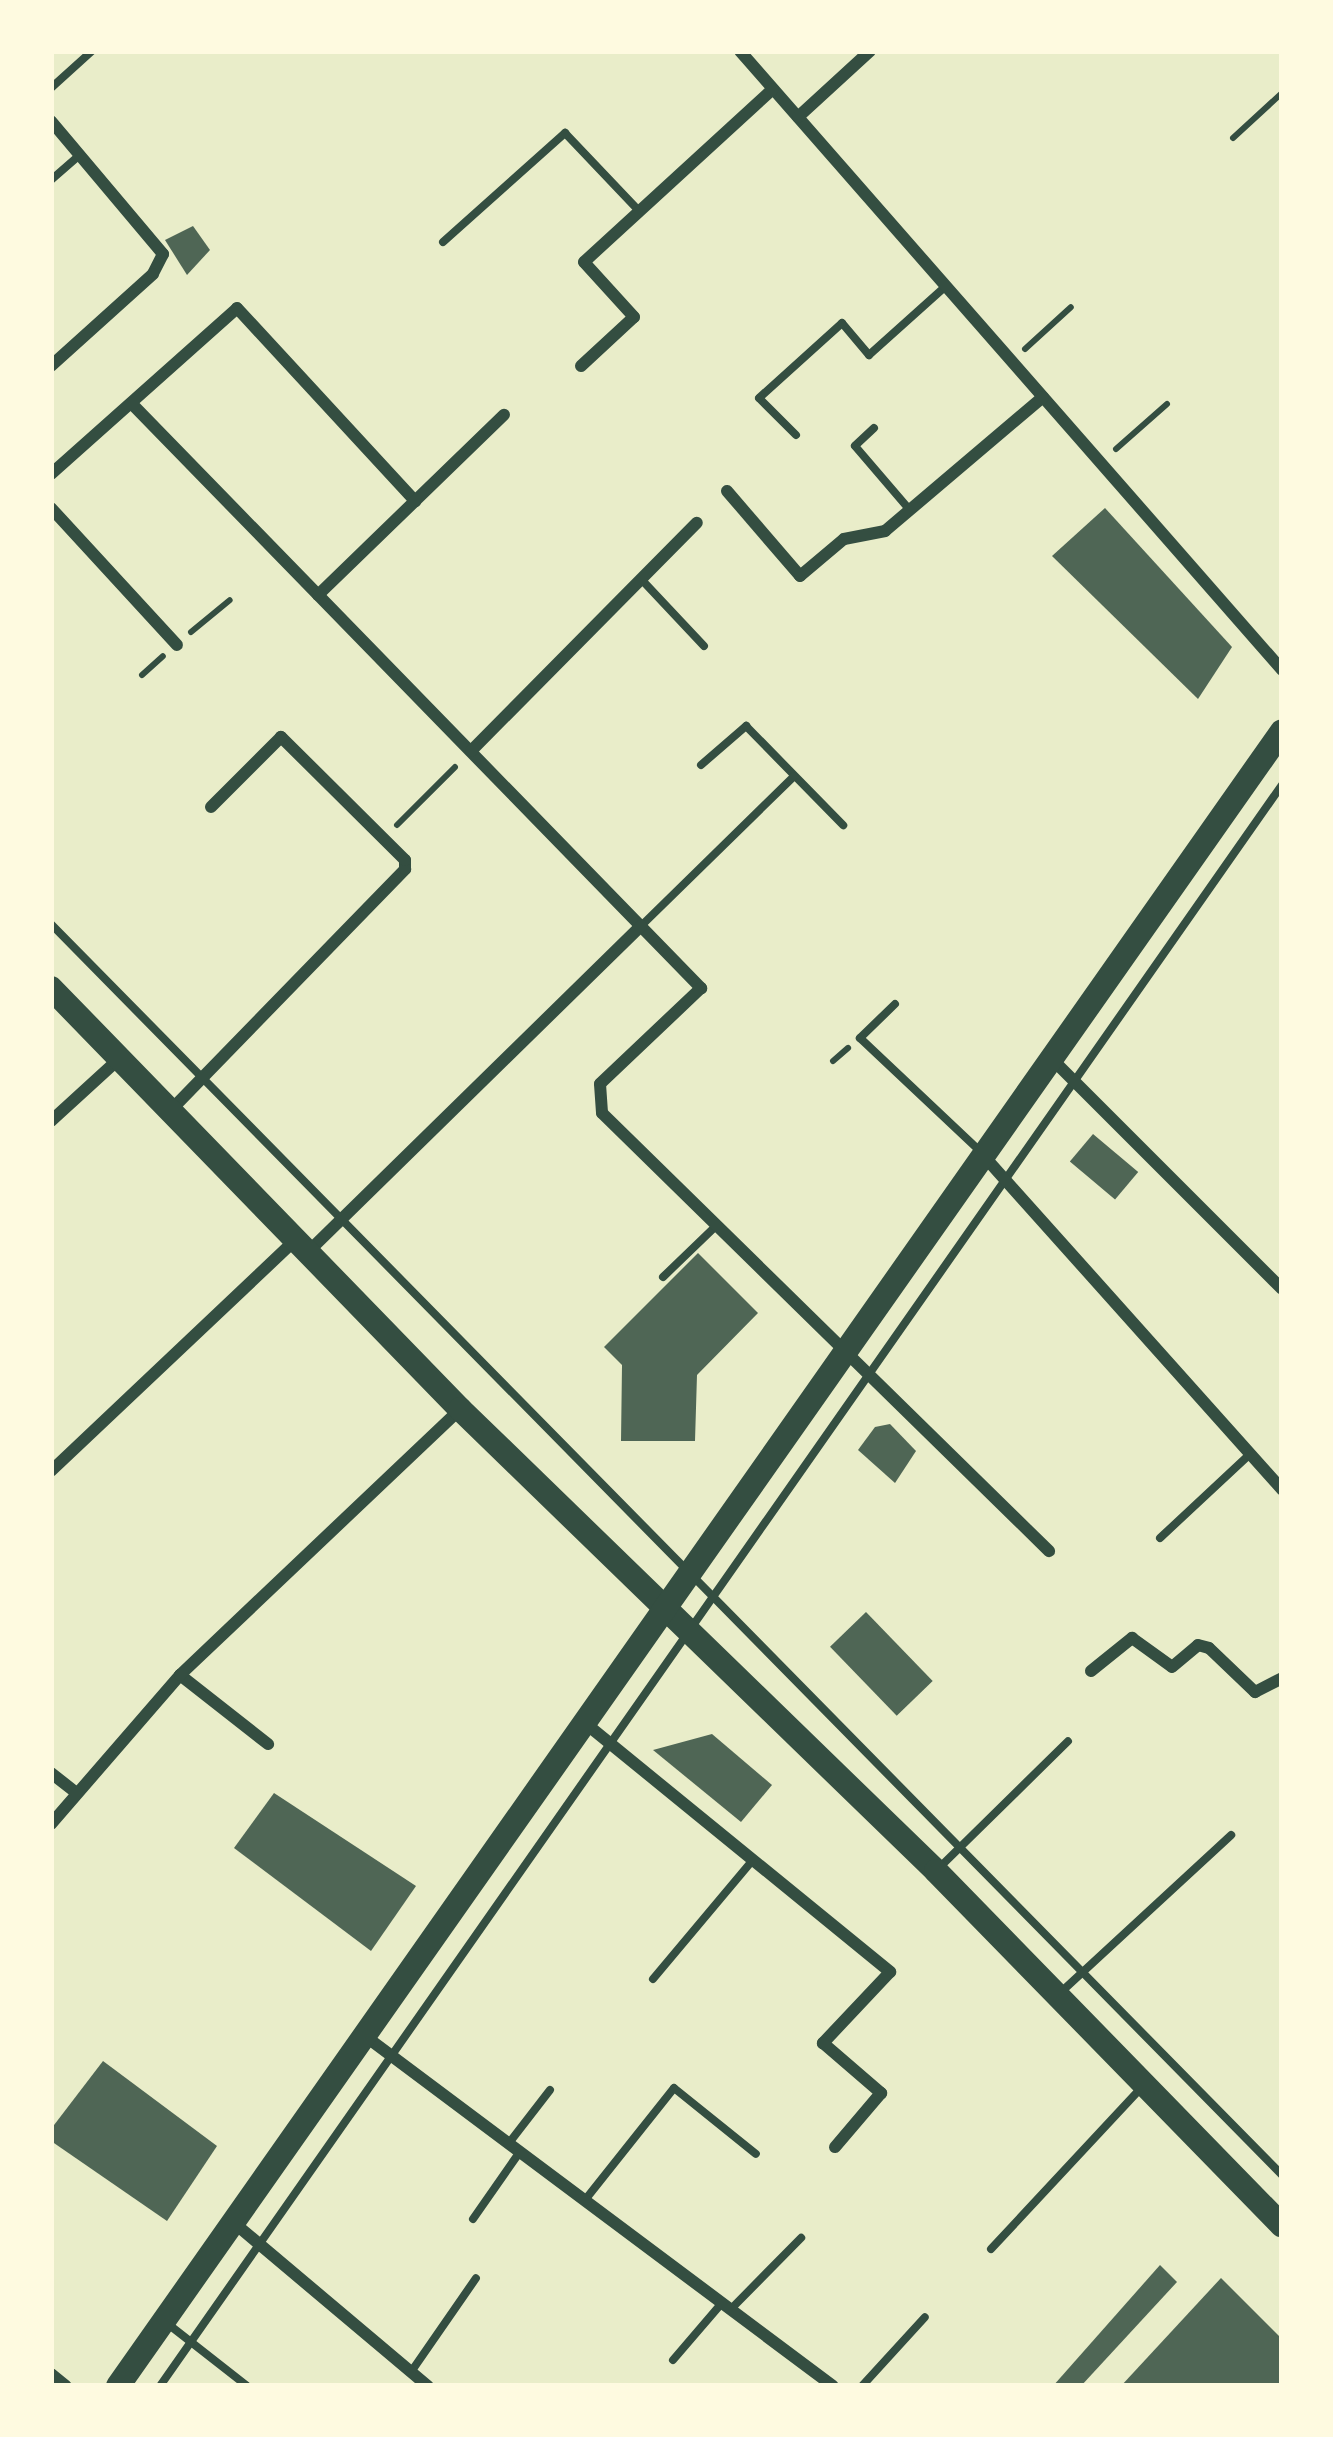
<!DOCTYPE html>
<html>
<head>
<meta charset="utf-8">
<style>
	body { margin:0 }
	#map { position:relative; width:1333px; height:2437px; overflow:hidden; background:#e9edc9; font-family:"Roboto Serif",serif }
	div>[style] { position:absolute }
	.building>* { inset:0; background:#4f6655; transform-origin:0 0 }
	.path>* { height:6px; margin:-3px; padding:0 3px; transform-origin:3px; border-radius:3px; background:#344e41 }
	.service>* { height:8px; margin:-4px; padding:0 4px; transform-origin:4px; border-radius:4px; background:#344e41 }
	.minor>* { height:12px; margin:-6px; padding:0 6px; transform-origin:6px; border-radius:6px; background:#344e41 }
	.primary>* { height:24px; margin:-12px; padding:0 12px; transform-origin:12px; border-radius:12px; background:#344e41 }
	span { translate:-50% -50%; white-space:nowrap; text-align:center; line-height:1.15; -webkit-text-stroke:12px #fefae0; paint-order:stroke }
	.frame { position:absolute; inset:0; border:54px solid #fefae0; pointer-events:none }
</style>
</head>
<body>
<div id="map">
	<div class="building">
		<i style="clip-path:polygon(193px 226px,210px 250px,187px 275px,165px 240px)"></i>
		<i style="clip-path:polygon(1105px 508px,1232px 647px,1198px 699px,1052px 556px)"></i>
		<i style="left:1093px;top:1134px;width:59px;height:36px;rotate:40deg"></i>
		<i style="clip-path:polygon(698px 1253px,758px 1313px,697px 1375px,695px 1441px,621px 1441px,622px 1365px,604px 1347px)"></i>
		<i style="clip-path:polygon(890px 1424px,916px 1451px,895px 1483px,858px 1450px,875px 1427px)"></i>
		<i style="left:866px;top:1612px;width:96px;height:50px;rotate:46deg"></i>
		<i style="clip-path:polygon(712px 1734px,772px 1785px,741px 1822px,653px 1750px)"></i>
		<i style="clip-path:polygon(274px 1793px,416px 1886px,371px 1951px,234px 1848px)"></i>
		<i style="clip-path:polygon(103px 2061px,217px 2146px,167px 2221px,51px 2141px,51px 2129px)"></i>
		<i style="clip-path:polygon(1160px 2265px,1177px 2282px,1081px 2386px,1053px 2386px)"></i>
		<i style="clip-path:polygon(1221px 2278px,1282px 2339px,1282px 2386px,1121px 2386px)"></i>
	</div>
	<div class="path">
		<i style="left:1233px;top:138px;width:67px;rotate:-42.6deg"></i>
		<i style="left:1025px;top:349px;width:62px;rotate:-42.4deg"></i>
		<i style="left:1116px;top:449px;width:68px;rotate:-41.4deg"></i>
		<i style="left:191px;top:632px;width:50px;rotate:-39.4deg"></i>
		<i style="left:142px;top:675px;width:28px;rotate:-42deg"></i>
		<i style="left:397px;top:825px;width:82px;rotate:-45deg"></i>
		<i style="left:833px;top:1061px;width:20px;rotate:-41deg"></i>
	</div>
	<div class="service">
		<i style="left:51px;top:88px;width:55px;rotate:-42.1deg"></i>
		<i style="left:51px;top:180px;width:38px;rotate:-41deg"></i>
		<i style="left:443px;top:242px;width:164px;rotate:-41.8deg"></i>
		<i style="left:565px;top:133px;width:108px;rotate:46.5deg"></i>
		<i style="left:874px;top:428px;width:26px;rotate:137deg"></i>
		<i style="left:855px;top:446px;width:83px;rotate:49.4deg"></i>
		<i style="left:796px;top:435px;width:52px;rotate:-135deg"></i>
		<i style="left:759px;top:398px;width:112px;rotate:-42.1deg"></i>
		<i style="left:842px;top:323px;width:42px;rotate:49.8deg"></i>
		<i style="left:869px;top:355px;width:103px;rotate:-41.9deg"></i>
		<i style="left:641px;top:579px;width:92px;rotate:46.8deg"></i>
		<i style="left:701px;top:765px;width:60px;rotate:-40.9deg"></i>
		<i style="left:746px;top:726px;width:139px;rotate:45.6deg"></i>
		<i style="left:51px;top:924px;width:1755px;rotate:45.46deg"></i>
		<i style="left:641px;top:926px;width:214px;rotate:-44.4deg"></i>
		<i style="left:895px;top:1004px;width:49px;rotate:135.8deg"></i>
		<i style="left:860px;top:1038px;width:166px;rotate:43.3deg"></i>
		<i style="left:663px;top:1277px;width:74px;rotate:-43.9deg"></i>
		<i style="left:1160px;top:1538px;width:122px;rotate:-43deg"></i>
		<i style="left:941px;top:1866px;width:178px;rotate:-44.5deg"></i>
		<i style="left:653px;top:1979px;width:154px;rotate:-50deg"></i>
		<i style="left:1060px;top:1993px;width:233px;rotate:-42.7deg"></i>
		<i style="left:509px;top:2143px;width:67px;rotate:-52.3deg"></i>
		<i style="left:585px;top:2200px;width:143px;rotate:-51.5deg"></i>
		<i style="left:674px;top:2088px;width:105px;rotate:38.8deg"></i>
		<i style="left:473px;top:2219px;width:80px;rotate:-55.1deg"></i>
		<i style="left:991px;top:2249px;width:219px;rotate:-47deg"></i>
		<i style="left:731px;top:2309px;width:100px;rotate:-45.4deg"></i>
		<i style="left:168px;top:2324px;width:100px;rotate:38.1deg"></i>
		<i style="left:673px;top:2360px;width:74px;rotate:-49.4deg"></i>
		<i style="left:411px;top:2372px;width:114px;rotate:-55.3deg"></i>
		<i style="left:160px;top:2386px;width:1955px;rotate:-54.98deg"></i>
		<i style="left:862px;top:2386px;width:93px;rotate:-47.6deg"></i>
	</div>
	<div class="minor">
		<i style="left:740px;top:51px;width:823px;rotate:48.79deg"></i>
		<i style="left:798px;top:117px;width:98px;rotate:-42.5deg"></i>
		<i style="left:51px;top:121px;width:174px;rotate:49.9deg"></i>
		<i style="left:163px;top:254px;width:22px;rotate:117deg"></i>
		<i style="left:153px;top:274px;width:137px;rotate:138deg"></i>
		<i style="left:581px;top:366px;width:72px;rotate:-42.8deg"></i>
		<i style="left:634px;top:317px;width:74px;rotate:-132.3deg"></i>
		<i style="left:584px;top:262px;width:256px;rotate:-42.5deg"></i>
		<i style="left:134px;top:406px;width:813px;rotate:45.75deg"></i>
		<i style="left:701px;top:988px;width:139px;rotate:136.5deg"></i>
		<i style="left:600px;top:1084px;width:29px;rotate:86deg"></i>
		<i style="left:602px;top:1113px;width:626px;rotate:44.42deg"></i>
		<i style="left:51px;top:474px;width:249px;rotate:-41.7deg"></i>
		<i style="left:237px;top:308px;width:263px;rotate:47.3deg"></i>
		<i style="left:727px;top:491px;width:112px;rotate:49.3deg"></i>
		<i style="left:800px;top:576px;width:57px;rotate:-40.1deg"></i>
		<i style="left:844px;top:539px;width:42px;rotate:-11deg"></i>
		<i style="left:885px;top:531px;width:207px;rotate:-40.3deg"></i>
		<i style="left:51px;top:508px;width:186px;rotate:47.4deg"></i>
		<i style="left:318px;top:595px;width:259px;rotate:-44.1deg"></i>
		<i style="left:471px;top:751px;width:321px;rotate:-45.3deg"></i>
		<i style="left:1052px;top:1059px;width:325px;rotate:45deg"></i>
		<i style="left:171px;top:1110px;width:336px;rotate:-45.8deg"></i>
		<i style="left:405px;top:869px;width:9px;rotate:-90deg"></i>
		<i style="left:405px;top:860px;width:175px;rotate:-135.2deg"></i>
		<i style="left:281px;top:737px;width:99px;rotate:135deg"></i>
		<i style="left:51px;top:1121px;width:93px;rotate:-42.4deg"></i>
		<i style="left:983px;top:1155px;width:449px;rotate:48.2deg"></i>
		<i style="left:309px;top:1251px;width:465px;rotate:-44.4deg"></i>
		<i style="left:51px;top:1471px;width:337px;rotate:-43.4deg"></i>
		<i style="left:1091px;top:1671px;width:53px;rotate:-38.8deg"></i>
		<i style="left:1132px;top:1638px;width:49px;rotate:35.9deg"></i>
		<i style="left:1172px;top:1667px;width:34px;rotate:-40deg"></i>
		<i style="left:1198px;top:1645px;width:11px;rotate:15deg"></i>
		<i style="left:1209px;top:1648px;width:64px;rotate:43.7deg"></i>
		<i style="left:1255px;top:1692px;width:30px;rotate:-27deg"></i>
		<i style="left:180px;top:1675px;width:112px;rotate:38.1deg"></i>
		<i style="left:585px;top:1723px;width:394px;rotate:39.2deg"></i>
		<i style="left:890px;top:1972px;width:98px;rotate:133.3deg"></i>
		<i style="left:823px;top:2043px;width:77px;rotate:40.8deg"></i>
		<i style="left:881px;top:2093px;width:71px;rotate:130.4deg"></i>
		<i style="left:51px;top:1773px;width:29px;rotate:38deg"></i>
		<i style="left:51px;top:1824px;width:197px;rotate:-49.1deg"></i>
		<i style="left:180px;top:1675px;width:386px;rotate:-43.5deg"></i>
		<i style="left:365px;top:2036px;width:584px;rotate:36.79deg"></i>
		<i style="left:233px;top:2222px;width:255px;rotate:40.1deg"></i>
		<i style="left:51px;top:2374px;width:19px;rotate:39deg"></i>
	</div>
	<div class="primary">
		<i style="left:51px;top:988px;width:587px;rotate:45.83deg"></i>
		<i style="left:460px;top:1409px;width:663px;rotate:44.14deg"></i>
		<i style="left:936px;top:1871px;width:495px;rotate:45.7deg"></i>
		<i style="left:118px;top:2386px;width:2023px;rotate:-54.88deg"></i>
	</div>
	<div class="frame"></div>
</div>
</body>
</html>
